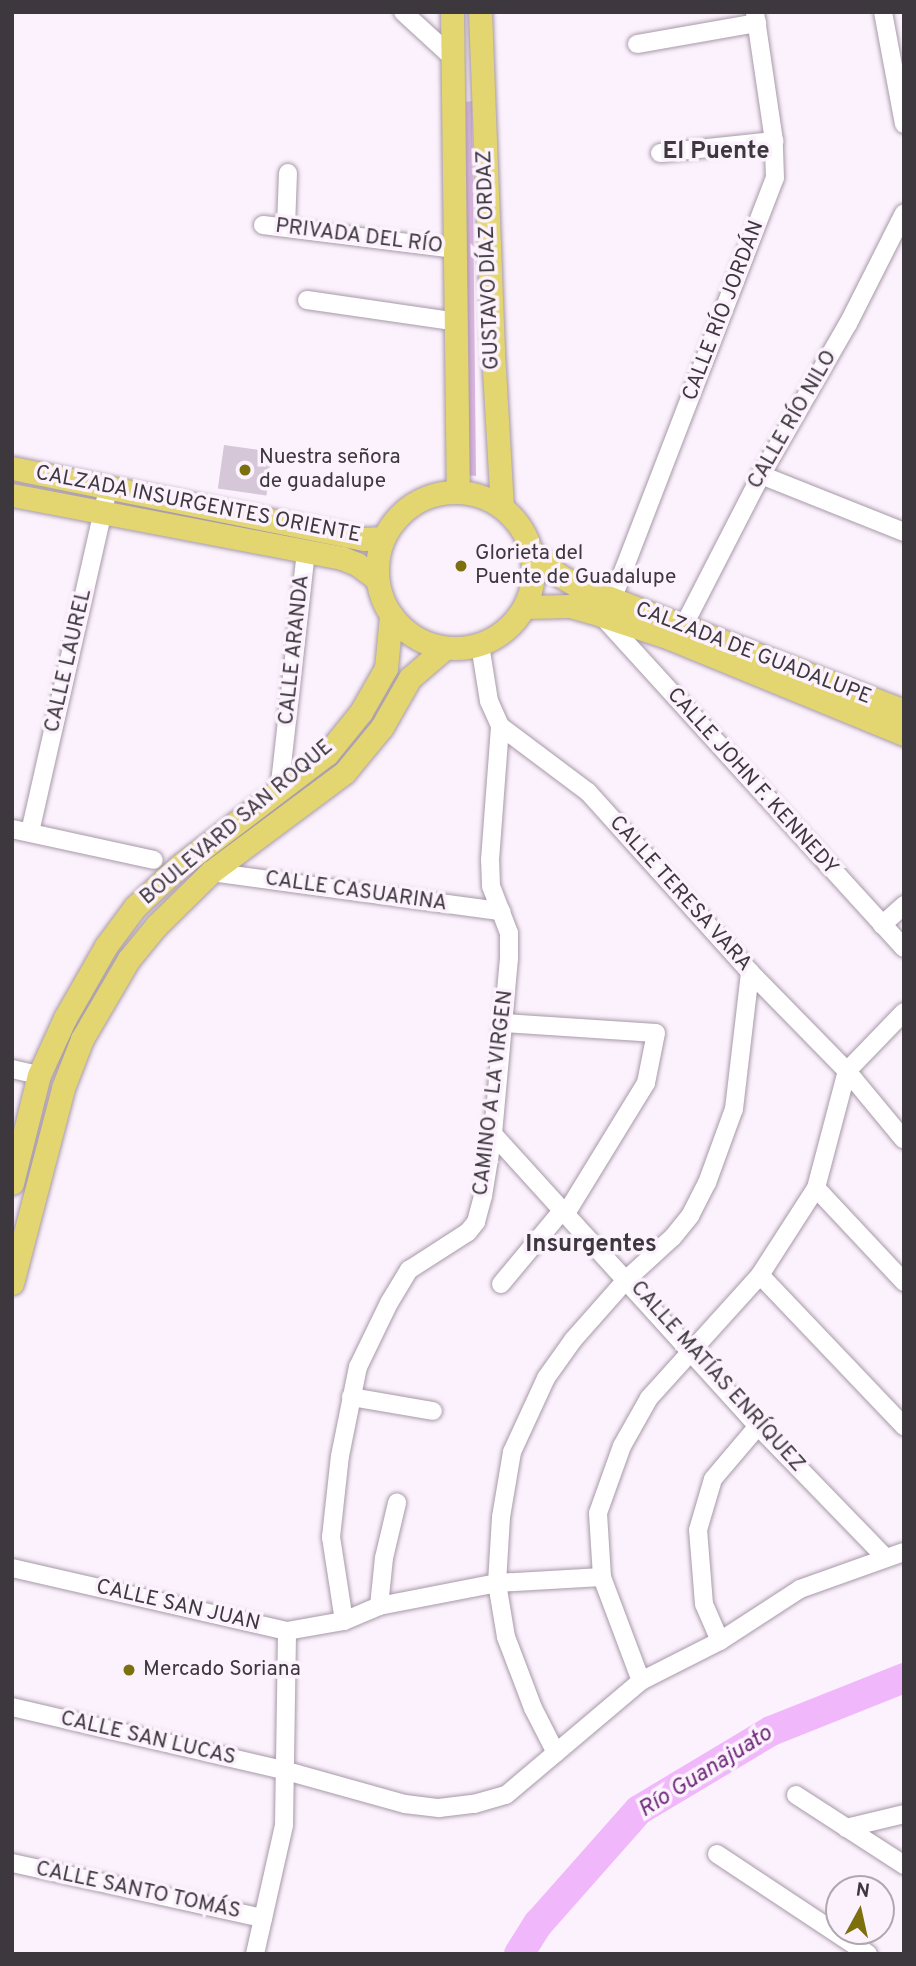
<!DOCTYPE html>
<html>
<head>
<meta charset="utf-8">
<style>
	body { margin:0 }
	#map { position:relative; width:916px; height:1966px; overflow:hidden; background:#fcf2fd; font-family:Overpass,sans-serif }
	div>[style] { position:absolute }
	.green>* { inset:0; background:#dbb4e2 }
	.river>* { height:30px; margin:-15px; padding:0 15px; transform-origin:15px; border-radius:15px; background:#f0b7fb }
	.building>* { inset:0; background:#d5c6d8; transform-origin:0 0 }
	.roads { filter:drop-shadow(0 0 2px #a799a9) drop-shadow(0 0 2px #a799a9) }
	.minor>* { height:18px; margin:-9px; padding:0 9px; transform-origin:9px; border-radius:9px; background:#fff }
	.major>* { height:23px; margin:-11.5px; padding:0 11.5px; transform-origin:11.5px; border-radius:11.5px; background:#e3d671 }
	.major>.ring { margin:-11.5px; padding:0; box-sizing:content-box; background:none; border:23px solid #e3d671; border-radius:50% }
	.dots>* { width:19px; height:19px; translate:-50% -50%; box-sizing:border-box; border:4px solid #fcf2fd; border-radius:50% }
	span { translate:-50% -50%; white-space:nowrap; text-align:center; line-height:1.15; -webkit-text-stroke:7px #fcf2fd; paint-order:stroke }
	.street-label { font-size:21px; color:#3d373e }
	.poi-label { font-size:21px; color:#3d373e }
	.left { translate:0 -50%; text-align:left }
	.water-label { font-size:23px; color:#6e2b7a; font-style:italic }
	.quarter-label { font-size:24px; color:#3d373e; font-weight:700 }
	.frame { position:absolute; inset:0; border:14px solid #3d373e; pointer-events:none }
	.north { position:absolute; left:825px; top:1875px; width:70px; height:70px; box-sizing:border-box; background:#fcf2fd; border:2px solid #b0a7b1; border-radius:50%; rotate:8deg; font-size:19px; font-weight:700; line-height:28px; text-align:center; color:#3d373e }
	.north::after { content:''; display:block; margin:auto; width:24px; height:32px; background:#7c6f0e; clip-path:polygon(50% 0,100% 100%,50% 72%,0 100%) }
</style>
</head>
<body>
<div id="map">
	<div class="green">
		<i style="clip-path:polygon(472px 101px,476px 476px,467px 475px,466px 102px)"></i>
	</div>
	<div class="river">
		<i style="left:519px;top:1954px;width:36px;rotate:-58deg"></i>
		<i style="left:538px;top:1924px;width:152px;rotate:-48.5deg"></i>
		<i style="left:639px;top:1810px;width:154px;rotate:-30.9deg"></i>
		<i style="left:771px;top:1731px;width:143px;rotate:-21.7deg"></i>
	</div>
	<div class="building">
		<i style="left:224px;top:445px;width:49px;height:44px;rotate:8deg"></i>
	</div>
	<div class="roads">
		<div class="minor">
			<i style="left:403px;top:12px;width:65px;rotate:42.5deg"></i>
			<i style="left:883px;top:12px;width:114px;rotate:79.4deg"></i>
			<i style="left:637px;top:44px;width:122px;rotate:-9.9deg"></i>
			<i style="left:660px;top:153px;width:115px;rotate:-6deg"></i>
			<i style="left:263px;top:225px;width:194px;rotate:7.1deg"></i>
			<i style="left:286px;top:227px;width:54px;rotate:-87.9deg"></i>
			<i style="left:307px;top:300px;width:152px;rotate:8.3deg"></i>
			<i style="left:761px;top:475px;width:154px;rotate:21.7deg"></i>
			<i style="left:612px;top:600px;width:452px;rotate:-68.9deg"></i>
			<i style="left:775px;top:178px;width:37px;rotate:-92deg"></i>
			<i style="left:774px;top:141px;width:130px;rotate:-98.4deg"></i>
			<i style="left:601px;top:615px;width:450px;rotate:47.7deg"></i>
			<i style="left:683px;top:627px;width:171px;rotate:-62.8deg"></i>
			<i style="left:761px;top:475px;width:174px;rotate:-60.1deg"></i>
			<i style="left:848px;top:324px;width:124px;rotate:-63.2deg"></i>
			<i style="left:480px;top:645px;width:57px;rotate:80.9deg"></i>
			<i style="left:489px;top:701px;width:27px;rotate:66deg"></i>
			<i style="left:500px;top:726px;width:110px;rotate:36.9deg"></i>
			<i style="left:588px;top:792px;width:242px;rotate:48deg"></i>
			<i style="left:750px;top:972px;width:139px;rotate:45.6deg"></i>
			<i style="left:847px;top:1071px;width:89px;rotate:50.4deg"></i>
			<i style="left:279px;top:792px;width:243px;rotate:-83.6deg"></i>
			<i style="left:12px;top:829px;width:145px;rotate:12.3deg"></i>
			<i style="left:30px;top:832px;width:351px;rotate:-77.2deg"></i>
			<i style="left:211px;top:872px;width:293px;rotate:7.7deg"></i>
			<i style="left:882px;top:925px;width:30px;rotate:-42deg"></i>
			<i style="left:504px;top:1023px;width:152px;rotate:3.8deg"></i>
			<i style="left:656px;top:1033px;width:51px;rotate:101.3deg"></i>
			<i style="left:646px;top:1083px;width:155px;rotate:121.5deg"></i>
			<i style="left:12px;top:1069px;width:28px;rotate:13deg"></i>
			<i style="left:493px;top:1134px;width:394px;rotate:47.8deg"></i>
			<i style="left:758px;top:1426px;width:182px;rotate:45.9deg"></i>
			<i style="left:816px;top:1188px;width:129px;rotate:46.9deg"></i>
			<i style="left:760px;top:1275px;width:209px;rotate:46.4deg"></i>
			<i style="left:501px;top:1284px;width:94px;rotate:-50.2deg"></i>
			<i style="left:351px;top:1397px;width:83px;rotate:9.7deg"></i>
			<i style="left:12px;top:1568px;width:282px;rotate:12.9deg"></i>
			<i style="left:287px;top:1631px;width:58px;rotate:-10deg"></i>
			<i style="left:344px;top:1621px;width:38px;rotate:-23deg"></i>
			<i style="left:379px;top:1606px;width:120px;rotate:-11deg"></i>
			<i style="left:497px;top:1583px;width:105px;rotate:-3.3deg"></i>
			<i style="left:379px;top:1606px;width:48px;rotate:-84.1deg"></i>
			<i style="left:384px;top:1558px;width:57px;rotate:-76.7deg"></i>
			<i style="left:344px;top:1621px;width:85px;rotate:-98.8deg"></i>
			<i style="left:331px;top:1537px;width:81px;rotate:-83.7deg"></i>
			<i style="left:340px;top:1456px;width:91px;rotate:-78.6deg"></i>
			<i style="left:358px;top:1367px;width:71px;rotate:-64.2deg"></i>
			<i style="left:389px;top:1303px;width:39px;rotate:-59deg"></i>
			<i style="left:409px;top:1270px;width:70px;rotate:-32.8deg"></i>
			<i style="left:468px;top:1232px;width:13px;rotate:-51deg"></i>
			<i style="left:476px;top:1222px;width:27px;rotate:-75deg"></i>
			<i style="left:483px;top:1196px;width:63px;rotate:-80.8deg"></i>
			<i style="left:493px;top:1134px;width:176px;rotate:-84.8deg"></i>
			<i style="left:509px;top:959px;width:26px;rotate:-90deg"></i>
			<i style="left:509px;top:933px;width:50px;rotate:-111deg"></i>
			<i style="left:491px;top:886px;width:26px;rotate:-92deg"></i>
			<i style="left:490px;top:860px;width:134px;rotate:-85.7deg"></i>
			<i style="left:720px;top:1641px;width:40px;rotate:-113.4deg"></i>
			<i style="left:704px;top:1604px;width:74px;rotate:-94.6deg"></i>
			<i style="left:698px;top:1530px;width:53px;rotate:-73.6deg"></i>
			<i style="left:713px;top:1479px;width:70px;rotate:-49.7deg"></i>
			<i style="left:641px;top:1681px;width:111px;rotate:-110.6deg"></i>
			<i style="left:602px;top:1577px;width:64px;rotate:-93.6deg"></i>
			<i style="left:598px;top:1513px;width:71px;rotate:-70.3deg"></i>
			<i style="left:622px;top:1446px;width:55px;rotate:-60.6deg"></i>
			<i style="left:649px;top:1398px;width:166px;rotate:-47.9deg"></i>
			<i style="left:760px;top:1275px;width:103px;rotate:-57.2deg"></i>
			<i style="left:816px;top:1188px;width:121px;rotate:-75.2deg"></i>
			<i style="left:847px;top:1071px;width:82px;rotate:-46deg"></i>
			<i style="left:12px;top:1707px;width:278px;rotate:13.1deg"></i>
			<i style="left:283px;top:1770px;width:127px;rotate:15.6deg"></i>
			<i style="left:405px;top:1804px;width:34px;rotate:7deg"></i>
			<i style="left:439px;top:1808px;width:35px;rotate:-7deg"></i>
			<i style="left:474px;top:1804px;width:33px;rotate:-16deg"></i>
			<i style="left:506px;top:1795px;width:177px;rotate:-40.2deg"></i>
			<i style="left:641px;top:1681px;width:89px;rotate:-26.9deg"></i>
			<i style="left:720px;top:1641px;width:95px;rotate:-33deg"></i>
			<i style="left:800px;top:1589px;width:110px;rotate:-19.6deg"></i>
			<i style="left:556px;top:1753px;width:51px;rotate:-117.1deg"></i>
			<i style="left:533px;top:1708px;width:76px;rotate:-110.8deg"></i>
			<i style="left:506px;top:1637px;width:55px;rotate:-99.5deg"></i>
			<i style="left:497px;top:1583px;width:66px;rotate:-86.5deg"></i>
			<i style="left:501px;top:1517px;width:66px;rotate:-80.4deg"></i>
			<i style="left:512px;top:1452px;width:81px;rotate:-65.3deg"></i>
			<i style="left:546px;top:1378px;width:47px;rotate:-54.6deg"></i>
			<i style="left:573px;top:1340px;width:81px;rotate:-48.5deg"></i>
			<i style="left:627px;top:1279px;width:62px;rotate:-42.4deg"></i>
			<i style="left:673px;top:1237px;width:27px;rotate:-51deg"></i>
			<i style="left:690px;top:1216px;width:37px;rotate:-63deg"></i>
			<i style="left:707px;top:1183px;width:79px;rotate:-70deg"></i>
			<i style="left:734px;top:1109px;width:138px;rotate:-83.3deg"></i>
			<i style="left:796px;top:1795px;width:129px;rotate:32.9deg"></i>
			<i style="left:846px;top:1828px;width:60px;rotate:-13.6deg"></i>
			<i style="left:717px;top:1854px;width:181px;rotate:33.5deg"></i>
			<i style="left:12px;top:1863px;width:257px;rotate:12.4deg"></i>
			<i style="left:255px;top:1954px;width:132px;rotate:-77.3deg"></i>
			<i style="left:284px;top:1825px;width:194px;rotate:-89.1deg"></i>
		</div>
		<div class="major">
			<i style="left:452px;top:12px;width:479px;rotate:89.3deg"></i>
			<i style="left:480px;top:12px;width:340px;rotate:87.8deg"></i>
			<i style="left:493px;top:352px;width:155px;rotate:86.7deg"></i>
			<i style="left:12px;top:468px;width:359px;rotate:11.4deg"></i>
			<i style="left:364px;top:539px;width:19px;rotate:-3deg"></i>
			<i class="ring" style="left:377px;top:492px;width:133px;height:133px"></i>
			<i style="left:12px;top:495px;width:336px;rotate:10.8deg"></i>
			<i style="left:342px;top:558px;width:16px;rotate:22deg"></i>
			<i style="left:357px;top:564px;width:25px;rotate:37deg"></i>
			<i style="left:532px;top:552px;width:33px;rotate:41deg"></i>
			<i style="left:557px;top:574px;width:22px;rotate:30deg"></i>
			<i style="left:576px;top:585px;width:351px;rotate:21deg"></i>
			<i style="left:525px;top:607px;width:45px;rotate:-1.3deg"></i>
			<i style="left:570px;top:606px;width:32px;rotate:16deg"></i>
			<i style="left:601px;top:615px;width:73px;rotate:18.4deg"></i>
			<i style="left:670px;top:638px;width:253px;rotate:22.3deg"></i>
			<i style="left:12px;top:1183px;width:111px;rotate:-76deg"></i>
			<i style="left:39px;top:1075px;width:63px;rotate:-65.5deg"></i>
			<i style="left:65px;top:1018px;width:83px;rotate:-60.3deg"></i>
			<i style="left:106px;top:946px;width:49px;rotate:-53.4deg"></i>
			<i style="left:135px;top:907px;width:59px;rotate:-42.9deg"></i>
			<i style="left:178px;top:867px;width:187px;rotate:-37.2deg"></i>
			<i style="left:327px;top:754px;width:54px;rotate:-51deg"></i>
			<i style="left:361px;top:712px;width:51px;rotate:-60.4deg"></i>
			<i style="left:386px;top:668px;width:52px;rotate:-84.5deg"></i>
			<i style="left:12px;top:1283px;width:202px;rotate:-75.3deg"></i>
			<i style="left:63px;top:1088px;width:53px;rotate:-68.8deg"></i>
			<i style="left:82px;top:1039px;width:93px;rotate:-59.6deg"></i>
			<i style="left:129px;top:959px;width:43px;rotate:-50.7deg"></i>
			<i style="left:156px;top:926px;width:77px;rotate:-44.5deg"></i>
			<i style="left:211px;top:872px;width:167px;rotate:-36.7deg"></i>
			<i style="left:345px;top:772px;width:58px;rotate:-50.6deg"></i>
			<i style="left:382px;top:727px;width:56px;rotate:-60.3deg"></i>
			<i style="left:410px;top:678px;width:46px;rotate:-40.6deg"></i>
		</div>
	</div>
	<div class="dots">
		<i style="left:245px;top:470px;background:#7c6f0e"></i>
		<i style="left:461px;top:566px;background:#7c6f0e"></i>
		<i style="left:129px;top:1670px;background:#7c6f0e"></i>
	</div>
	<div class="street-label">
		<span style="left:359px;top:237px;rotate:7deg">PRIVADA DEL RÍO</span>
		<span style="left:489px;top:260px;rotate:-92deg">GUSTAVO DÍAZ ORDAZ</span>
		<span style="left:724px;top:311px;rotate:-69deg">CALLE RÍO JORDÁN</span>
		<span style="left:793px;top:420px;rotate:-60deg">CALLE RÍO NILO</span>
		<span style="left:198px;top:505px;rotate:11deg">CALZADA INSURGENTES ORIENTE</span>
		<span style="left:295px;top:650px;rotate:-84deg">CALLE ARANDA</span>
		<span style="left:753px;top:654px;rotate:21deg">CALZADA DE GUADALUPE</span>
		<span style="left:69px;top:661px;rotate:-77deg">CALLE LAUREL</span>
		<span style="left:752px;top:782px;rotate:48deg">CALLE JOHN F. KENNEDY</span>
		<span style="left:237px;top:823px;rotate:-40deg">BOULEVARD SAN ROQUE</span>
		<span style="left:356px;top:892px;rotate:8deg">CALLE CASUARINA</span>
		<span style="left:680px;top:894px;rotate:48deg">CALLE TERESA VARA</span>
		<span style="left:494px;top:1093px;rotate:-83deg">CAMINO A LA VIRGEN</span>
		<span style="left:717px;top:1377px;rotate:48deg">CALLE MATÍAS ENRÍQUEZ</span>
		<span style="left:178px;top:1606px;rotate:13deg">CALLE SAN JUAN</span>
		<span style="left:148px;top:1739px;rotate:13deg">CALLE SAN LUCAS</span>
		<span style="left:138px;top:1891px;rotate:12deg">CALLE SANTO TOMÁS</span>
	</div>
	<div class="poi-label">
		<span class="left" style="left:259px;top:470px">Nuestra señora<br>de guadalupe</span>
		<span class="left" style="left:475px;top:566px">Glorieta del<br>Puente de Guadalupe</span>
		<span class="left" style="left:143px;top:1670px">Mercado Soriana</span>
	</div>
	<div class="water-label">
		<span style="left:706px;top:1773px;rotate:-32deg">Río Guanajuato</span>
	</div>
	<div class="quarter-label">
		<span style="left:716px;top:153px">El Puente</span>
		<span style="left:591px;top:1246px">Insurgentes</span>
	</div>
	<div class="frame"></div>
	<div class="north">N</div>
</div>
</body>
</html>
